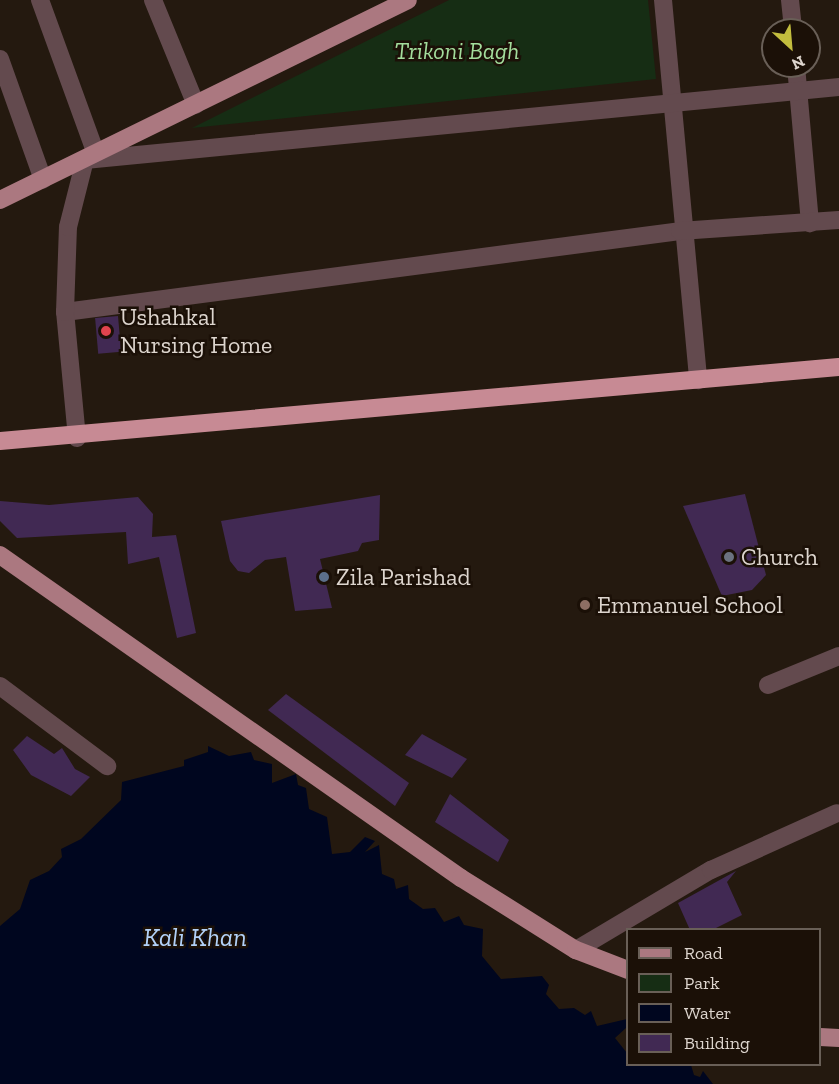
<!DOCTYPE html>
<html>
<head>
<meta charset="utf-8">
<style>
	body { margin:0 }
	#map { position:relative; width:839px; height:1084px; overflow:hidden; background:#24190f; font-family:"Zilla Slab",serif }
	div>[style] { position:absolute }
	.green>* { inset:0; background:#162d14 }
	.water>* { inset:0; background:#00061f }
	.building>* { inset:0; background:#412953; transform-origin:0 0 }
	.minor>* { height:18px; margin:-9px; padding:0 9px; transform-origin:9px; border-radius:9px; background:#634a4e }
	.major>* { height:18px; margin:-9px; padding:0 9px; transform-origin:9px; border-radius:9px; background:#ab7880 }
	.highway>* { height:18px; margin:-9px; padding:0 9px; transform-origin:9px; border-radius:9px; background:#c78a94 }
	.dots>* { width:16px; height:16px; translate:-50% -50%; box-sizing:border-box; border:3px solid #1b1007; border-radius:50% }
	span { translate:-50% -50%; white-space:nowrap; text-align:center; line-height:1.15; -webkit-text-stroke:5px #1b1007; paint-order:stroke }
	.park-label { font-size:24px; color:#a3dd9c; font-style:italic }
	.poi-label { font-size:24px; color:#ddd5ce }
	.left { translate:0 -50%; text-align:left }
	.water-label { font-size:26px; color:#b2d1f8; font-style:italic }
	.legend { position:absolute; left:626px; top:928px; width:195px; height:138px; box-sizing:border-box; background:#1b1007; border:2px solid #695f57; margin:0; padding:8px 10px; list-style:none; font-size:18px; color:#ddd5ce }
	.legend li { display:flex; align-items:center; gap:12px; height:30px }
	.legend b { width:30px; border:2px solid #695f57 }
	.north { position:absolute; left:761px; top:18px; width:60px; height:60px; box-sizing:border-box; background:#1b1007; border:2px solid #695f57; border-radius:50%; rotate:154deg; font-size:16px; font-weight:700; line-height:24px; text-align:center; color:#ddd5ce }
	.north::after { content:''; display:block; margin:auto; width:21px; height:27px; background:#c3bd3e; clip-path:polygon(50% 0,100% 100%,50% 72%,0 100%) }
</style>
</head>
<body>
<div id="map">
	<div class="green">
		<i style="clip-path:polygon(449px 0,648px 0,656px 79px,192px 128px)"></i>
	</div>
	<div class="water">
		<i style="clip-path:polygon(208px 746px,229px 756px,251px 752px,254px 760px,272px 764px,272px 783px,296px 774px,298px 785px,306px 788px,309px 809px,327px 817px,332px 854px,350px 852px,365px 837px,375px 841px,365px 852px,379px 845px,382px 874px,394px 879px,396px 889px,408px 885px,409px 899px,423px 909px,435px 908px,444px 922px,459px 916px,464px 925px,483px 929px,482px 956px,501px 979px,542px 976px,549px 985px,546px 994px,559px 1009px,574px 1008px,585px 1015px,591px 1011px,597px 1026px,627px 1019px,627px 1027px,615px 1038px,627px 1053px,628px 1064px,691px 1065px,694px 1075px,700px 1077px,703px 1071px,713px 1084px,0 1084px,0 926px,20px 909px,30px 880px,49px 871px,62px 857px,61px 849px,81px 839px,121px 800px,122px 782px,184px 766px,184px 760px,208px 752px)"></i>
	</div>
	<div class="building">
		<i style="left:118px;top:316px;width:36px;height:23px;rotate:85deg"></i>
		<i style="clip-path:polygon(745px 494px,766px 575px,752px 590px,722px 596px,683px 506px)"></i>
		<i style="clip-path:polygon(380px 495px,379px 540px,362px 543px,358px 551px,320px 559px,332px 608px,295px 611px,286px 557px,265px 560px,249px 573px,238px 571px,230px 561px,221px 521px)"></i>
		<i style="clip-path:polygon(138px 497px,153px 514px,152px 537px,176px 535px,196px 633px,177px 638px,159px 557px,128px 564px,126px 532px,17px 538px,0 521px,0 501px,49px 505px)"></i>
		<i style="clip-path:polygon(286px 694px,409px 783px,395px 806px,268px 710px)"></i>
		<i style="clip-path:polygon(422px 734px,467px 759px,452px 778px,405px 755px)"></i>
		<i style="clip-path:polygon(27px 736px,54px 754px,62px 748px,75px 769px,90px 777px,71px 796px,31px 775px,13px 750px)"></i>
		<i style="clip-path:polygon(450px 794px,509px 840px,498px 862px,435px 822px)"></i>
		<i style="clip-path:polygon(736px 871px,727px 882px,742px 915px,712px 930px,690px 930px,678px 903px)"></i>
	</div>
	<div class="minor">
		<i style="left:40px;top:0;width:164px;rotate:70deg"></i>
		<i style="left:153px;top:0;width:113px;rotate:67.7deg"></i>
		<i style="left:663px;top:0;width:382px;rotate:84.7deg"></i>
		<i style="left:790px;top:0;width:30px;rotate:84deg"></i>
		<i style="left:0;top:59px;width:128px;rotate:70.4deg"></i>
		<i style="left:796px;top:66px;width:158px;rotate:84.9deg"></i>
		<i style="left:65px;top:312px;width:620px;rotate:-7.5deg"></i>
		<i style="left:680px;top:231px;width:159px;rotate:-4deg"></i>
		<i style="left:77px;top:438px;width:127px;rotate:-95.4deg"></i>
		<i style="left:65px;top:312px;width:85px;rotate:-88deg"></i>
		<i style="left:68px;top:227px;width:69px;rotate:-75.8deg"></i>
		<i style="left:85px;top:160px;width:758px;rotate:-5.53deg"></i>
		<i style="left:768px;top:685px;width:77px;rotate:-22.2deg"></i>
		<i style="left:0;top:686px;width:134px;rotate:36.8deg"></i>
		<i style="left:576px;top:950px;width:157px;rotate:-30.7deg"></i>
		<i style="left:711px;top:870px;width:138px;rotate:-24.3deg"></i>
	</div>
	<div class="major">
		<i style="left:0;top:200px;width:454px;rotate:-26.1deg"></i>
		<i style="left:0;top:555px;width:563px;rotate:35.02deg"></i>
		<i style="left:461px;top:878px;width:136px;rotate:32.1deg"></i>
		<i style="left:576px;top:950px;width:56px;rotate:21deg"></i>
		<i style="left:820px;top:1037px;width:19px;rotate:3deg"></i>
	</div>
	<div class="highway">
		<i style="left:0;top:441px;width:842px;rotate:-5.04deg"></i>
	</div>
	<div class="dots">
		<i style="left:106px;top:331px;background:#e0444e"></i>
		<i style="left:729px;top:557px;background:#6b7280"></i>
		<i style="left:324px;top:577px;background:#5c6f8a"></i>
		<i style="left:585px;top:605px;background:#8d6e63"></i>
	</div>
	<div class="park-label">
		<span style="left:457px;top:51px">Trikoni Bagh</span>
	</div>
	<div class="poi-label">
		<span class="left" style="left:120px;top:331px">Ushahkal<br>Nursing Home</span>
		<span class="left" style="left:741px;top:557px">Church</span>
		<span class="left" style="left:336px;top:577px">Zila Parishad</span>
		<span class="left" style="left:597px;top:605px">Emmanuel School</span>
	</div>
	<div class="water-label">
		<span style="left:195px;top:938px">Kali Khan</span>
	</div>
	<ul class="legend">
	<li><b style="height:8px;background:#ab7880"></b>Road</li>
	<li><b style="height:16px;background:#162d14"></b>Park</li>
	<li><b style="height:16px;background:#00061f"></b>Water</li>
	<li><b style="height:16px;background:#412953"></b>Building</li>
	</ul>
	<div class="north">N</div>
</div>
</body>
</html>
